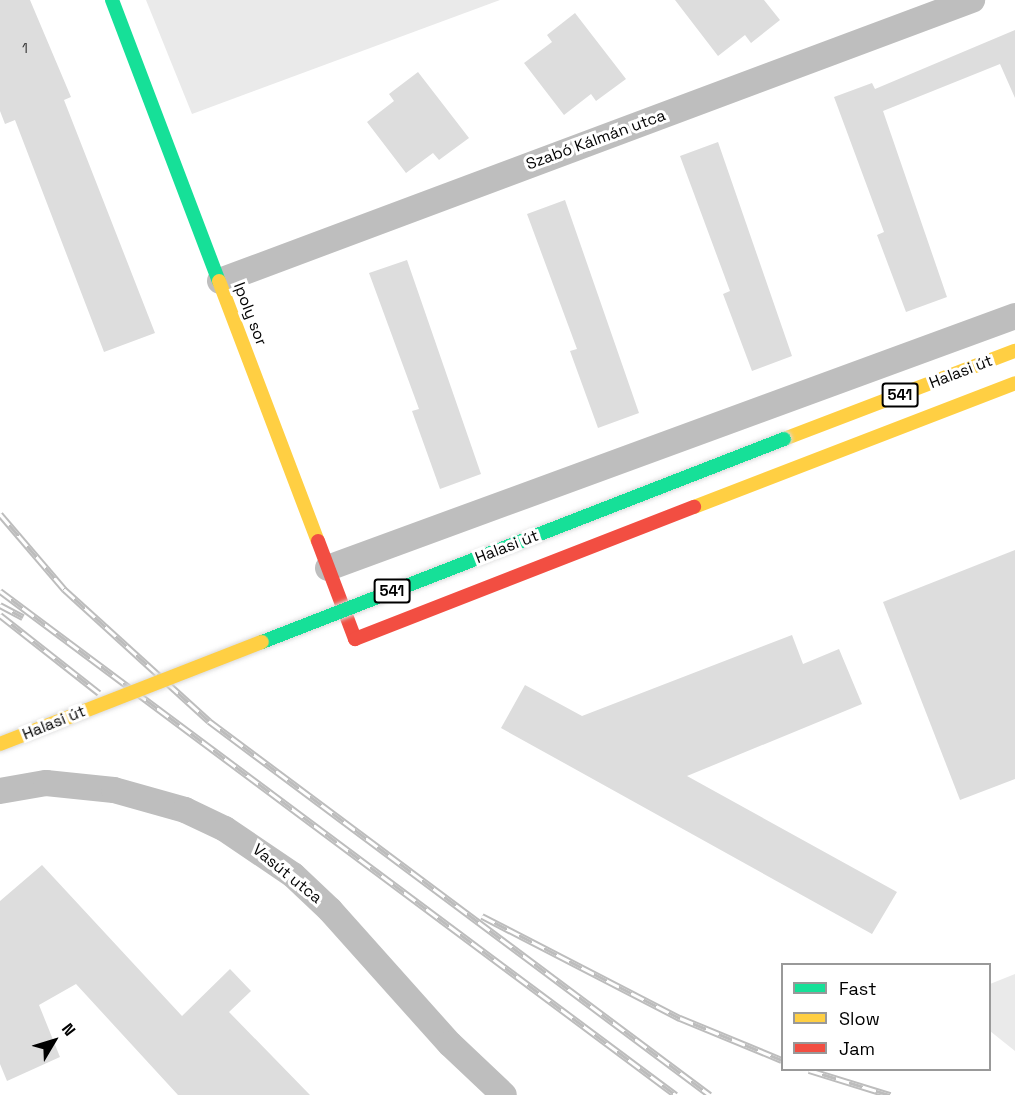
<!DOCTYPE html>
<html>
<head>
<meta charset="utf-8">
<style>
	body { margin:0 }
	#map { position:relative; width:1015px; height:1095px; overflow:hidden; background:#fff; font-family:"Space Grotesk",sans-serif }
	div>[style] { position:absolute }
	.green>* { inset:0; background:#eaeaea }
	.building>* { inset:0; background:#ddd }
	.street>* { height:26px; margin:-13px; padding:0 13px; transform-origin:13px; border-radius:13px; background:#bebebe }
	.fast>* { height:14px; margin:-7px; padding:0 7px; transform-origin:7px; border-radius:7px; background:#16e098 }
	.slow>* { height:14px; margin:-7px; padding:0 7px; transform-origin:7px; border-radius:7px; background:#ffcf43 }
	.jam>* { height:14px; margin:-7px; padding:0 7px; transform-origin:7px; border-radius:7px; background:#f24e42 }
	.rail>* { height:7px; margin-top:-3.5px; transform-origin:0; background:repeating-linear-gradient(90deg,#fff 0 14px,#bdbdbd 0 28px); box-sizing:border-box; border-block:2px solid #bdbdbd }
	.bridges { filter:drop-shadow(0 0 2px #dbdbdb) drop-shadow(0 0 2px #dbdbdb) }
	.fast-bridge>* { height:14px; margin:-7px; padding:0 7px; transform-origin:7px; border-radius:7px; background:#16e098 }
	.slow-bridge>* { height:14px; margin:-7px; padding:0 7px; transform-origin:7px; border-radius:7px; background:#ffcf43 }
	span { translate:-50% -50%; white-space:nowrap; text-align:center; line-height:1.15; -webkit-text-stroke:6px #fff; paint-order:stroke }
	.number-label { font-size:14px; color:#373737 }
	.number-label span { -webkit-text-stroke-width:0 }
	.shield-label span { padding:2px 4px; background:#fff; border:2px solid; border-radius:4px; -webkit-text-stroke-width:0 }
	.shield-label { font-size:15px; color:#000; font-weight:700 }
	.street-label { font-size:16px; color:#000 }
	.legend { position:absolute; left:781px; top:963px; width:210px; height:108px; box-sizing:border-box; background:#fff; border:2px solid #999; margin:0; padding:8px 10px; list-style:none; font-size:18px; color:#000 }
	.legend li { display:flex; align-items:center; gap:12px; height:30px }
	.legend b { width:30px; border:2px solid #999 }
	.north { position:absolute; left:24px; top:1011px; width:60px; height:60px; -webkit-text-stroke:4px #fff; paint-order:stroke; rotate:52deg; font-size:16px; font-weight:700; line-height:24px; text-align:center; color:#000 }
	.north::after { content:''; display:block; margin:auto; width:21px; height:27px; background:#000; clip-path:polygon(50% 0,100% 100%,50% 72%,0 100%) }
</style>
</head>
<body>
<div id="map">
	<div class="green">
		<i style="clip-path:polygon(146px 0,500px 0,192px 114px)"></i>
		<i style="clip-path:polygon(1015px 974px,1015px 1051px,990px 1031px,990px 984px)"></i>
	</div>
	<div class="building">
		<i style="clip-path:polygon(0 0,30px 0,71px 97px,64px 100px,155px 333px,104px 352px,15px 120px,5px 124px,0 111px)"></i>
		<i style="clip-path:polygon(675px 0,764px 0,780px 20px,751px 43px,745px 35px,718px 56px)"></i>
		<i style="clip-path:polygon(575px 13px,626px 79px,596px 101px,591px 94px,564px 115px,524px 63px,552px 42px,547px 35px)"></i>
		<i style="clip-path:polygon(1015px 30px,1015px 98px,1000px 64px,883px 111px,947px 297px,906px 312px,877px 235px,884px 232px,834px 97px,872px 83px,875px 89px)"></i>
		<i style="clip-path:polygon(418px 72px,469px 138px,439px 160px,433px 153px,406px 173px,367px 122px,394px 101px,389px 94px)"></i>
		<i style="clip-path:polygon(718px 142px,792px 356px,752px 371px,723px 294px,730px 291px,680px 156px)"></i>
		<i style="clip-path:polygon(565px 200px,639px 413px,598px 428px,570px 351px,577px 349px,527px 214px)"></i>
		<i style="clip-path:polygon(407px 260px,481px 474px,440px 489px,412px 411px,419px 409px,369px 273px)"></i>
		<i style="clip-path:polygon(1015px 550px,1015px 779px,960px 800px,883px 602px)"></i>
		<i style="clip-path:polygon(792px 635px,803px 664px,839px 649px,862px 704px,687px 776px,897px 892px,872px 934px,501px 728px,525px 685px,582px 716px)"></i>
		<i style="clip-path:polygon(42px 865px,182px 1016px,230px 969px,251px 991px,229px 1012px,310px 1095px,178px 1095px,76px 984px,39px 1005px,60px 1057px,7px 1081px,0 1064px,0 901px)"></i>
	</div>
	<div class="street">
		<i style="left:220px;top:281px;width:803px;rotate:-20.49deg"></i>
		<i style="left:328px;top:568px;width:732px;rotate:-20.14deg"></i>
		<i style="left:0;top:791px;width:47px;rotate:-9.9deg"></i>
		<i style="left:46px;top:783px;width:68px;rotate:5.9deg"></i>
		<i style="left:114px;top:790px;width:74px;rotate:15.7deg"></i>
		<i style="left:185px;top:810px;width:44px;rotate:25.4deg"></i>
		<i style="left:225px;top:829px;width:82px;rotate:34.1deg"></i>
		<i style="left:293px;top:875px;width:51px;rotate:43.4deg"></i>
		<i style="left:330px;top:910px;width:180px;rotate:48.2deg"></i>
		<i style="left:450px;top:1044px;width:74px;rotate:43.4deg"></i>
	</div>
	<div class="fast">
		<i style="left:112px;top:0;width:301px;rotate:69.2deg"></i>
	</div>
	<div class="slow">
		<i style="left:219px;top:281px;width:278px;rotate:69.2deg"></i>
		<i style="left:784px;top:439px;width:247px;rotate:-20.9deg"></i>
		<i style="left:694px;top:507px;width:344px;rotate:-21.1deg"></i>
	</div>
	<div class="jam">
		<i style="left:318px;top:541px;width:105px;rotate:69.3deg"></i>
		<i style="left:355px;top:639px;width:364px;rotate:-21.3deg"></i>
	</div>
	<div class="rail">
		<i style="left:0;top:514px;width:99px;rotate:49.5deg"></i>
		<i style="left:64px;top:589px;width:196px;rotate:42.3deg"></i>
		<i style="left:209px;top:721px;width:625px;rotate:36.74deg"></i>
		<i style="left:0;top:591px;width:843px;rotate:36.71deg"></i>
		<i style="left:0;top:605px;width:26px;rotate:28deg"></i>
		<i style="left:0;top:615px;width:126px;rotate:38.2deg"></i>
		<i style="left:482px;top:916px;width:223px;rotate:27.3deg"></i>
		<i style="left:680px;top:1018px;width:110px;rotate:22.4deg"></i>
		<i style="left:809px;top:1070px;width:85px;rotate:17.2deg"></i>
	</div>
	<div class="bridges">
		<div class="fast-bridge">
			<i style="left:262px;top:642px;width:560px;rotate:-21.25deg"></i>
		</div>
		<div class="slow-bridge">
			<i style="left:0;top:744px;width:281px;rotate:-21.3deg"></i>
		</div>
	</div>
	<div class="number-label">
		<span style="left:25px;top:48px">1</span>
	</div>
	<div class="shield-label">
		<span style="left:900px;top:395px">541</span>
		<span style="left:392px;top:591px">541</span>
	</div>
	<div class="street-label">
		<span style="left:596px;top:140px;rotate:-20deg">Szabó Kálmán utca</span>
		<span style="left:250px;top:314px;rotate:69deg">Ipoly sor</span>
		<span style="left:961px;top:372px;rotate:-21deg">Halasi út</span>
		<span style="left:507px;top:547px;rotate:-21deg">Halasi út</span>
		<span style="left:54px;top:723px;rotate:-22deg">Halasi út</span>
		<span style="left:287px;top:874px;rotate:39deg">Vasút utca</span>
	</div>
	<ul class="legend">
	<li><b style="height:8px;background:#16e098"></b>Fast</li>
	<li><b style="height:8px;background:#ffcf43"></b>Slow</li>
	<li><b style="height:8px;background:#f24e42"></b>Jam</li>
	</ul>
	<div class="north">N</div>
</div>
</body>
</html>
